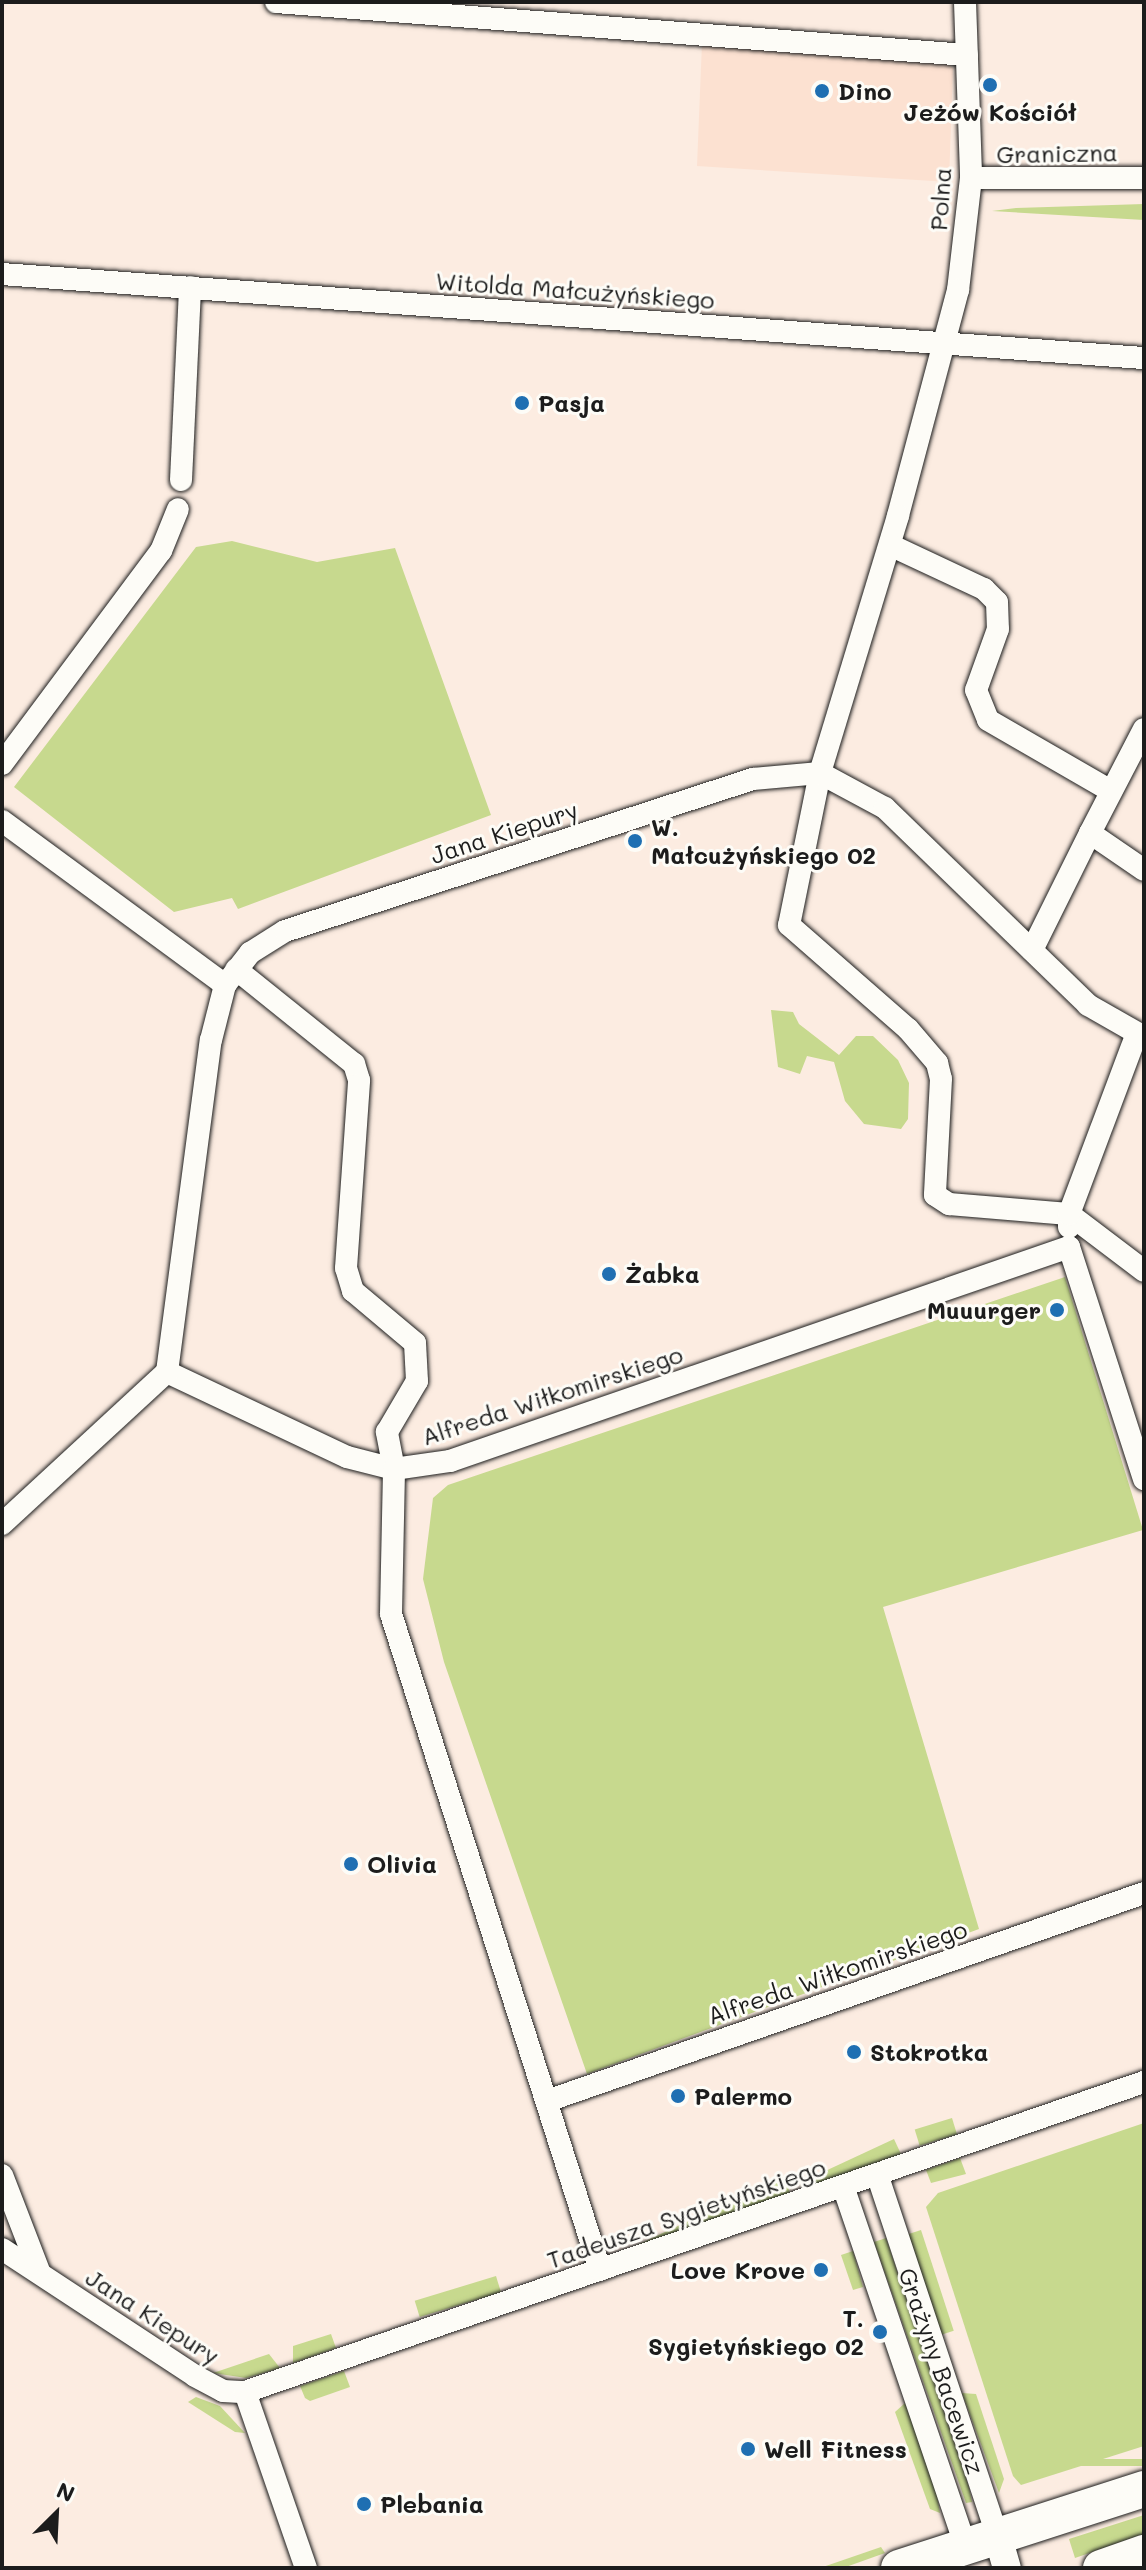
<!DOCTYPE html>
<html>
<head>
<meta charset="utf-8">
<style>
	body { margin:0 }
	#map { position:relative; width:1146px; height:2570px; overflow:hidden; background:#fcece1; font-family:Mali,sans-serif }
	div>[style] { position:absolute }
	.built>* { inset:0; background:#fce1d1 }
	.green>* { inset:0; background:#c7d98e; transform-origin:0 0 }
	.roads { filter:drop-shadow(0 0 2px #1c1c1c) drop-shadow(0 0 2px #1c1c1c) }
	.minor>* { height:22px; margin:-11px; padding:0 11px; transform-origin:11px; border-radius:11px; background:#fdfcf7 }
	.tertiary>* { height:28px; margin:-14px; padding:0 14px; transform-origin:14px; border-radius:14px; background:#fdfcf7 }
	.primary>* { height:36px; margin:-18px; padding:0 18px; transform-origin:18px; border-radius:18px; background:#fdfcf7 }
	.dots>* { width:22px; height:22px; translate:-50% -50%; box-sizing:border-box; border:4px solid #fdfcf7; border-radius:50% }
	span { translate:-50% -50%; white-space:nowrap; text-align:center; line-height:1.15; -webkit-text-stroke:6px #fdfcf7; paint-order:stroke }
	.poi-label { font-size:24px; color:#1c1c1c; font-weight:700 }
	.left { translate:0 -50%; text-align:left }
	.right { translate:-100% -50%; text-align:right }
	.street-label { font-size:24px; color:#1c1c1c }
	.frame { position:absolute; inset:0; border:4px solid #1c1c1c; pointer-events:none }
	.north { position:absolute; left:16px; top:2474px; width:80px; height:80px; -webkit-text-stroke:6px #fdfcf7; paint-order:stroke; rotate:24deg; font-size:22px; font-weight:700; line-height:32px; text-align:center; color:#1c1c1c }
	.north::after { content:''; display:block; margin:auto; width:28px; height:36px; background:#1c1c1c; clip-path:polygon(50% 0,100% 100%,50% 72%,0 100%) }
</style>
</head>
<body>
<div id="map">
	<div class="built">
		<i style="clip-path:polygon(702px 43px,941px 59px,953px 68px,949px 182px,697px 166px)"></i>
	</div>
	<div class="green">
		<i style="clip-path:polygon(1144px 204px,1144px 220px,992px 211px,1016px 208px)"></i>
		<i style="clip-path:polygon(232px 541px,317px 562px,395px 548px,491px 815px,238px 909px,232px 898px,174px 912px,14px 787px,196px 547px)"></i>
		<i style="clip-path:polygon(771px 1010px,793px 1012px,799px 1024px,839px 1055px,856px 1036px,873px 1036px,898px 1060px,909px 1083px,908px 1119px,901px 1129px,864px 1124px,845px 1101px,834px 1062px,807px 1056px,800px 1074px,778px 1067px)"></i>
		<i style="clip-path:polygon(1065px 1277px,1143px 1530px,883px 1607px,979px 1929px,587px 2074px,444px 1662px,423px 1579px,433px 1498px,448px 1485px)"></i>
		<i style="left:952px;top:2118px;width:17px;height:39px;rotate:73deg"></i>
		<i style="clip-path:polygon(1144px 2123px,1144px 2446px,1021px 2485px,1013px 2476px,926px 2207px,938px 2193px)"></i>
		<i style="left:894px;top:2139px;width:17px;height:99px;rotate:65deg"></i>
		<i style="clip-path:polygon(960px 2158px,966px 2174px,931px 2183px,926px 2170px)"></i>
		<i style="left:783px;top:2177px;width:17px;height:194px;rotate:65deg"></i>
		<i style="left:921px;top:2230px;width:106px;height:13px;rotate:72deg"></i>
		<i style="clip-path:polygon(886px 2238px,969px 2487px,972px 2502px,966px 2503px,874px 2242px)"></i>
		<i style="clip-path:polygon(853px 2251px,863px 2287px,853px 2290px,841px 2255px)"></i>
		<i style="left:496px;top:2276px;width:17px;height:85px;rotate:73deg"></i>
		<i style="clip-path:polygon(331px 2334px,336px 2348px,293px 2363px,293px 2346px)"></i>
		<i style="clip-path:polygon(269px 2354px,280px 2368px,246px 2378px,213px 2373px)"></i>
		<i style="clip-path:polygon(344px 2371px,350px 2387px,310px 2401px,305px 2398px,300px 2386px)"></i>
		<i style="clip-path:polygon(962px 2393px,976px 2394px,1004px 2479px,999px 2493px)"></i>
		<i style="clip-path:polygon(196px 2397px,220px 2406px,245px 2433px,235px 2432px,188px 2402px)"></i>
		<i style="clip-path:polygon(905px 2403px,935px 2483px,940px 2513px,930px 2509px,895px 2412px)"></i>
		<i style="left:1144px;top:2459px;width:7px;height:94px;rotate:90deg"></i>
		<i style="clip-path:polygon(1144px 2515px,1144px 2534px,1075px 2558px,1069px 2539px)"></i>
		<i style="clip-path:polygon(881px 2547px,885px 2553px,843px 2568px,820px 2568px)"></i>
	</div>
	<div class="roads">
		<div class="minor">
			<i style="left:276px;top:2px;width:693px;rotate:4.39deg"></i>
			<i style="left:965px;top:2px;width:176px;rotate:88deg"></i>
			<i style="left:971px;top:178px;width:113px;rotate:96.6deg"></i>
			<i style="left:958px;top:290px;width:234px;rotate:104.9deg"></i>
			<i style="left:898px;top:516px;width:269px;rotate:106.9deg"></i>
			<i style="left:820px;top:773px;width:155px;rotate:101.5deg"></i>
			<i style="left:789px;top:925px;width:158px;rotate:41.2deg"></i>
			<i style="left:908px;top:1029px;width:45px;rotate:49.5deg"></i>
			<i style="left:937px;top:1063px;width:16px;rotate:76deg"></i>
			<i style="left:941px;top:1079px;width:116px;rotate:93deg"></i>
			<i style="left:935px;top:1195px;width:17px;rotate:33deg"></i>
			<i style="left:949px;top:1204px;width:120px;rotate:4.8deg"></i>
			<i style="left:1069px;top:1214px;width:94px;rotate:37.2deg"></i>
			<i style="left:971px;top:178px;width:173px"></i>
			<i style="left:2px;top:274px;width:1145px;rotate:4.21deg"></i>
			<i style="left:181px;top:480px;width:193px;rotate:-87.3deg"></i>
			<i style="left:890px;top:545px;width:104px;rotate:25.1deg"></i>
			<i style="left:984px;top:589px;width:18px;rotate:45deg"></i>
			<i style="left:997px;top:602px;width:27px;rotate:88deg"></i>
			<i style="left:998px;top:629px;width:65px;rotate:109.8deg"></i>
			<i style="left:976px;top:690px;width:32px;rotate:68deg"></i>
			<i style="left:988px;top:720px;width:140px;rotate:30deg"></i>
			<i style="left:2px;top:764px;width:266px;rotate:-53.3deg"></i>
			<i style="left:161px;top:551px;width:45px;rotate:-68deg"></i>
			<i style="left:2px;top:821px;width:277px;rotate:36.3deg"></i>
			<i style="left:1090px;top:833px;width:117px;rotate:-62.6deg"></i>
			<i style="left:1032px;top:950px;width:131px;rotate:-63.6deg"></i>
			<i style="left:1090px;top:833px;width:65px;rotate:34.4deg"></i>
			<i style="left:1069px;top:1227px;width:13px;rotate:-90deg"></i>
			<i style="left:1069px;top:1214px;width:190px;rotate:-69.4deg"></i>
			<i style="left:167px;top:1372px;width:199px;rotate:25.3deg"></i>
			<i style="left:347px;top:1457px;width:49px;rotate:14.3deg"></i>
			<i style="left:394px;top:1469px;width:38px;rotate:-101deg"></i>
			<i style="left:387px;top:1432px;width:59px;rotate:-59.5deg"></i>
			<i style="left:417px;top:1381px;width:38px;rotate:-93deg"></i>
			<i style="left:415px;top:1343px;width:81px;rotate:-140deg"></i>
			<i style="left:353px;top:1291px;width:24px;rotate:-107deg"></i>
			<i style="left:346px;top:1268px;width:188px;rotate:-86deg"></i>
			<i style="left:359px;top:1080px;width:17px;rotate:-107deg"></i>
			<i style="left:354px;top:1064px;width:151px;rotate:-141.2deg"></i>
			<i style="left:2px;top:1524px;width:224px;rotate:-42.7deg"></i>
			<i style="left:167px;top:1372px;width:335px;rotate:-82.5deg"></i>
			<i style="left:211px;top:1040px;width:57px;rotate:-75.7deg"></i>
			<i style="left:225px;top:985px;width:41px;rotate:-52deg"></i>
			<i style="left:250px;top:953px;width:41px;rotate:-32.2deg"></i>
			<i style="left:285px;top:931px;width:492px;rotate:-18deg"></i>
			<i style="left:753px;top:779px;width:67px;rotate:-5.1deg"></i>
			<i style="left:820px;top:773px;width:74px;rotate:28.3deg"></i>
			<i style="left:885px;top:808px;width:283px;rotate:44.1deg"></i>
			<i style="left:1088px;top:1005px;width:64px;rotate:29.7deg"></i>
			<i style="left:547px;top:2101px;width:632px;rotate:-19.21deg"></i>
			<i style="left:877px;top:2174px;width:383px;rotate:71.6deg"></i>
			<i style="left:2px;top:2175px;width:103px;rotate:68.9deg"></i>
			<i style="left:843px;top:2186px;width:381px;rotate:71.2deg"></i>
			<i style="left:2px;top:2249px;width:231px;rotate:33.3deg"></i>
			<i style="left:195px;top:2376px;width:32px;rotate:28deg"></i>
			<i style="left:223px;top:2391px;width:22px;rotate:3deg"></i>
			<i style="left:245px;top:2392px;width:951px;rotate:-19.03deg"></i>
			<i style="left:600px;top:2270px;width:688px;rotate:-107.67deg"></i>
			<i style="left:391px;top:1614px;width:145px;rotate:-88.8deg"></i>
			<i style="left:394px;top:1469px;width:57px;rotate:-8.1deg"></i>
			<i style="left:450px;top:1461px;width:655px;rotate:-19.07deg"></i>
			<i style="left:1069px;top:1247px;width:244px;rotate:72.1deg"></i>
			<i style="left:245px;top:2392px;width:186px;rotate:70.9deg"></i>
		</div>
		<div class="tertiary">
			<i style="left:998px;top:2537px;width:32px;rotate:74deg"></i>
		</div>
		<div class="primary">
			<i style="left:899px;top:2568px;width:257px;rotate:-17.9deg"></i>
			<i style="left:1101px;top:2568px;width:46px;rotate:-19.2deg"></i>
		</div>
	</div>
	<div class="dots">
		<i style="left:990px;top:85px;background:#1f6fb2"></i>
		<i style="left:822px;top:91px;background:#1f6fb2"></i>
		<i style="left:522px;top:403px;background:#1f6fb2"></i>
		<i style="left:635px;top:841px;background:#1f6fb2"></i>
		<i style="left:609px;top:1274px;background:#1f6fb2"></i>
		<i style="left:1057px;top:1310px;background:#1f6fb2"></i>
		<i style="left:351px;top:1864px;background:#1f6fb2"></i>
		<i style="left:854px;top:2052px;background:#1f6fb2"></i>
		<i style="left:678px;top:2096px;background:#1f6fb2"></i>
		<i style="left:821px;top:2270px;background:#1f6fb2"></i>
		<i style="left:880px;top:2332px;background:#1f6fb2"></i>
		<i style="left:748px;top:2449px;background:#1f6fb2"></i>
		<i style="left:364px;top:2504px;background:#1f6fb2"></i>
	</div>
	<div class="poi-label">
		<span class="left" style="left:838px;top:91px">Dino</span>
		<span style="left:990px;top:112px">Jeżów Kościół</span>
		<span class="left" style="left:538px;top:403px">Pasja</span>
		<span class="left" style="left:651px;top:841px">W.<br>Małcużyńskiego 02</span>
		<span class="left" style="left:625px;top:1274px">Żabka</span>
		<span class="right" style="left:1041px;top:1310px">Muuurger</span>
		<span class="left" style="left:367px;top:1864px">Olivia</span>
		<span class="left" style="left:870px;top:2052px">Stokrotka</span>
		<span class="left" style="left:694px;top:2096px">Palermo</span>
		<span class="right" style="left:805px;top:2270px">Love Krove</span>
		<span class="right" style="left:864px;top:2332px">T.<br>Sygietyńskiego 02</span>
		<span class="left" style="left:764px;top:2449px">Well Fitness</span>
		<span class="left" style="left:380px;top:2504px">Plebania</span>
	</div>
	<div class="street-label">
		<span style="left:1057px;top:153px;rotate:-1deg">Graniczna</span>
		<span style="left:940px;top:199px;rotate:-86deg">Polna</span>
		<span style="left:575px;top:290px;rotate:4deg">Witolda Małcużyńskiego</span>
		<span style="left:504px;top:832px;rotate:-18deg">Jana Kiepury</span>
		<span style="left:552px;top:1395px;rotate:-18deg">Alfreda Wiłkomirskiego</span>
		<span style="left:837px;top:1972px;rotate:-19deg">Alfreda Wiłkomirskiego</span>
		<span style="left:686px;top:2213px;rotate:-19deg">Tadeusza Sygietyńskiego</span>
		<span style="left:153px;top:2316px;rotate:33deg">Jana Kiepury</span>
		<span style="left:942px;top:2371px;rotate:71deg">Grażyny Bacewicz</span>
	</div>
	<div class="frame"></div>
	<div class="north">N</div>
</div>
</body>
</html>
